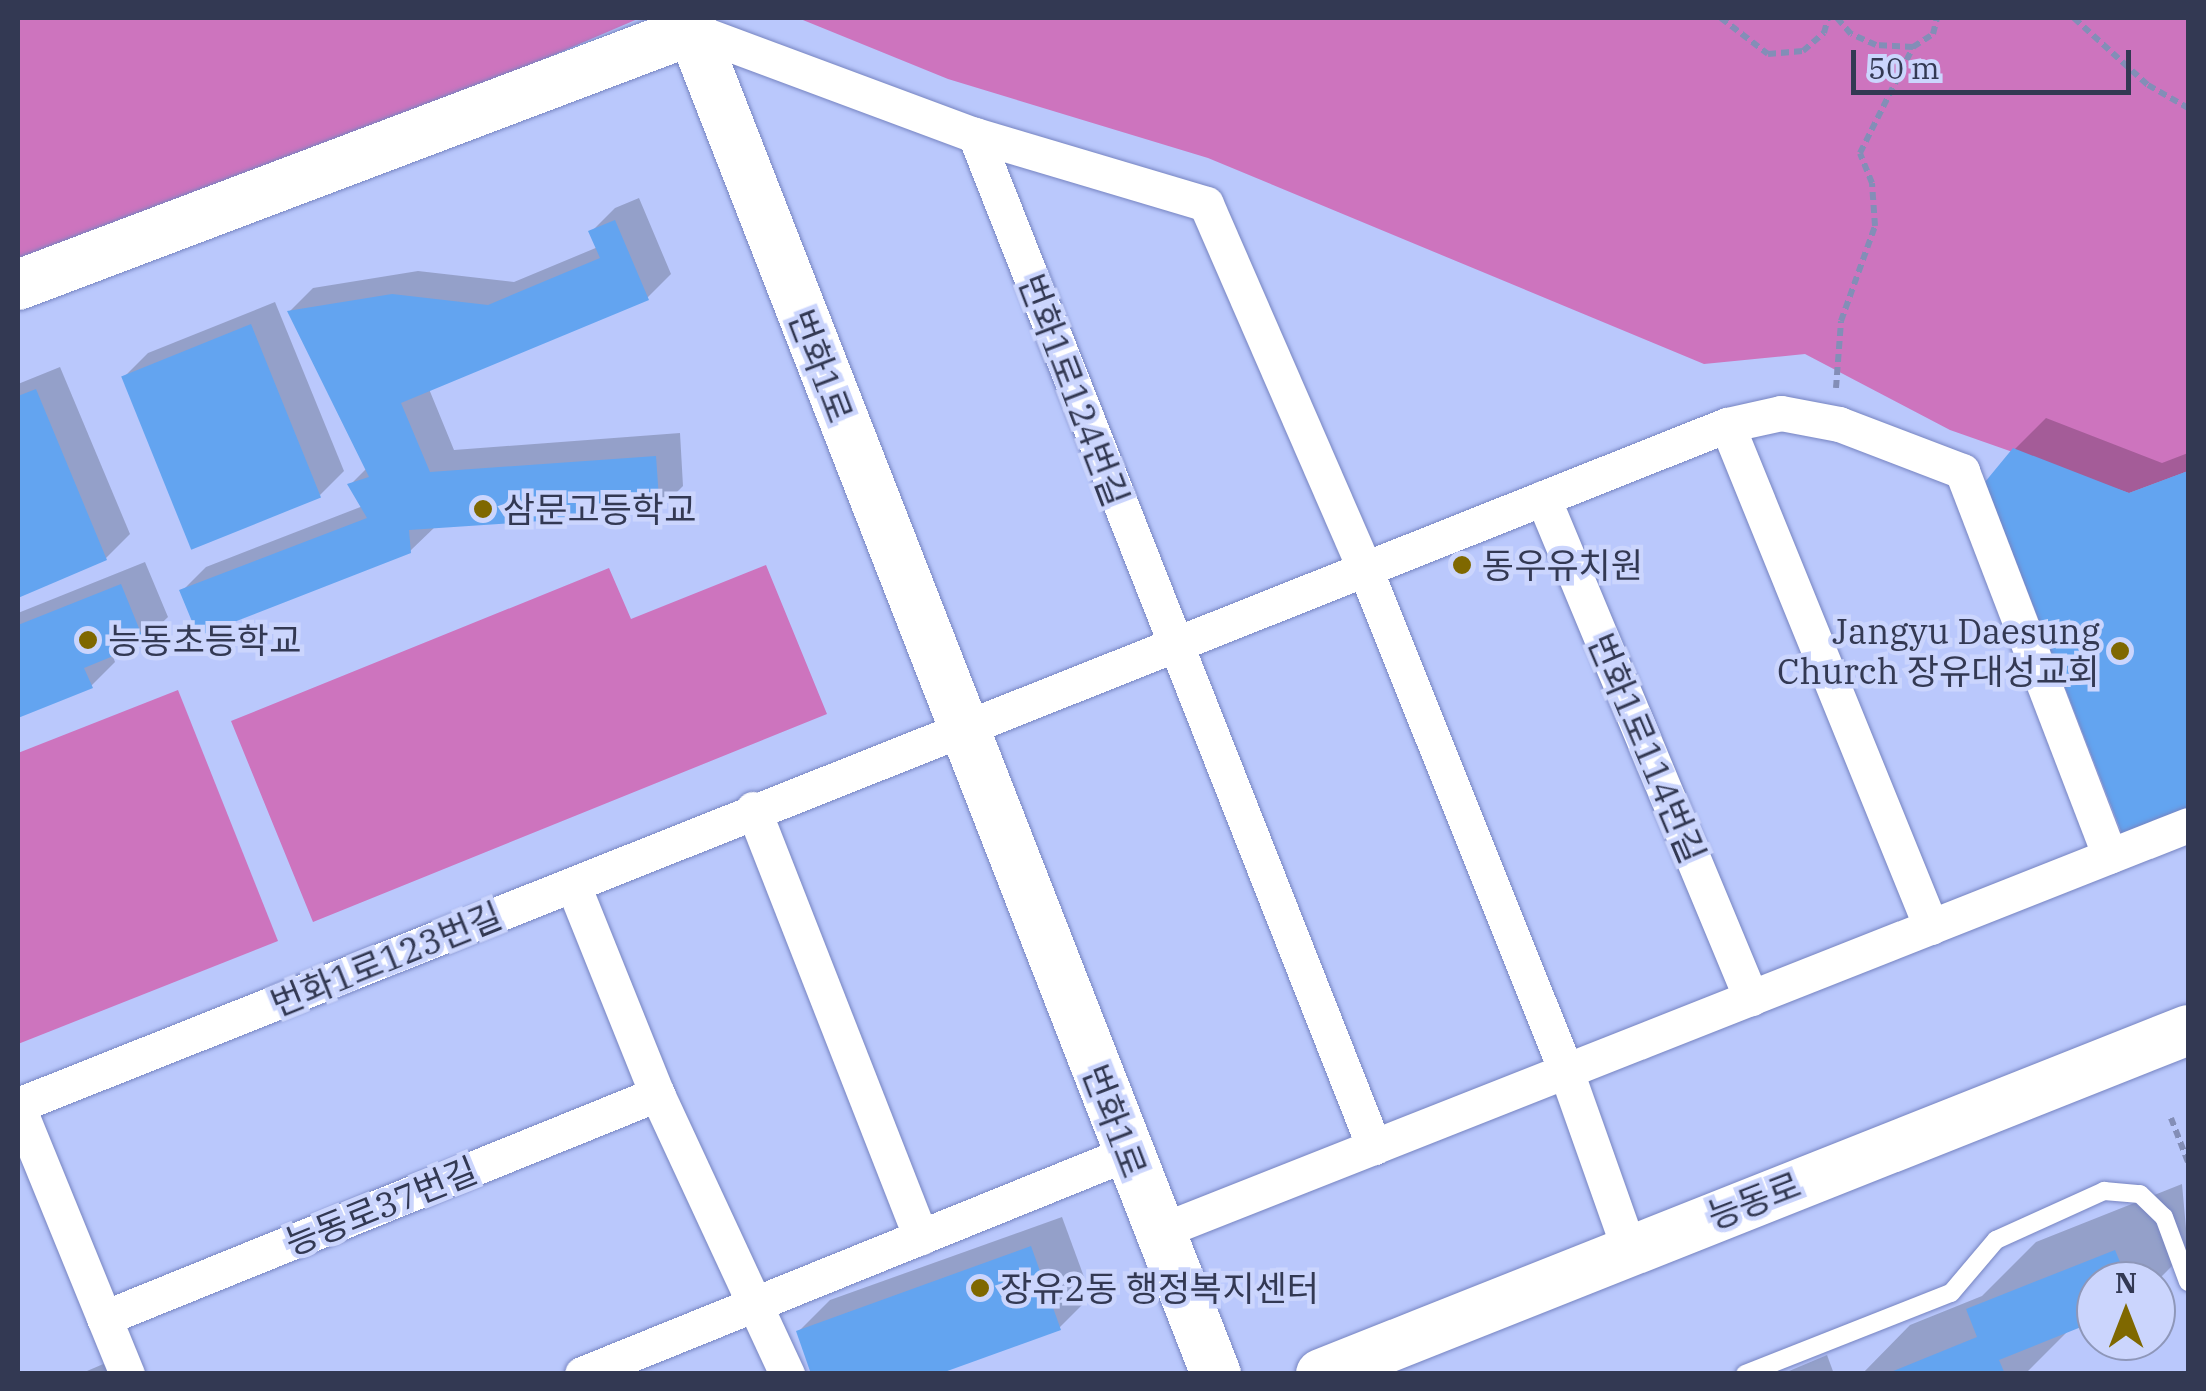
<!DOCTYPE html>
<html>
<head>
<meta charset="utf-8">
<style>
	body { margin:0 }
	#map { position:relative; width:2206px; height:1391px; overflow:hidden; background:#bac8fc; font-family:"IBM Plex Serif","Noto Sans KR",serif }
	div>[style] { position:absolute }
	.green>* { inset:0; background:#cd74be }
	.shadow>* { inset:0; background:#0003 }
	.building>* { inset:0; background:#63a4f0; transform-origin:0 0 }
	.path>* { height:6px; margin-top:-3px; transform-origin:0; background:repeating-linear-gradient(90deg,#838eb7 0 8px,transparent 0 13px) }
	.roads { filter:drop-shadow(0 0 2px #7684c1) drop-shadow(0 0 2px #7684c1) }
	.lane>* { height:18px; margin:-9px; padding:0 9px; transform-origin:9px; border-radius:9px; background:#fff }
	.street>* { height:35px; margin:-17.5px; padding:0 17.5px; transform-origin:17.5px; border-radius:17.5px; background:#fff }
	.secondary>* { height:50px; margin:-25px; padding:0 25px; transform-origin:25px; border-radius:25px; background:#fff }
	.dots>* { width:28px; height:28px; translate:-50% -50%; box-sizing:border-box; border:5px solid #cbd5fd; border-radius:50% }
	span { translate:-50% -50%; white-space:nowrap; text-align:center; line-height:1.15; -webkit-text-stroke:9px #cbd5fd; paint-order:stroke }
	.street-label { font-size:35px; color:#333953 }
	.poi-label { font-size:35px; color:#333953 }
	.left { translate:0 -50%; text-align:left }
	.right { translate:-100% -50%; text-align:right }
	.frame { position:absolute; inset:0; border:20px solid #333953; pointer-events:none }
	.north { position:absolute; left:2076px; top:1261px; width:100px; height:100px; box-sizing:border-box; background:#cbd5fd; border:2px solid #8e97b9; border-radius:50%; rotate:0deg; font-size:28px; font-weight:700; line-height:40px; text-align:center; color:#333953 }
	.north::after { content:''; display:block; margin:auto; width:35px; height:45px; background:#7f6800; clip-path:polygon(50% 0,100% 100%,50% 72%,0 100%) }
	.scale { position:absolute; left:1851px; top:50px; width:280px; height:45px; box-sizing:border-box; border:5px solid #333953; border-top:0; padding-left:12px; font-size:30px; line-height:35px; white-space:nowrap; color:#333953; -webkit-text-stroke:8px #cbd5fd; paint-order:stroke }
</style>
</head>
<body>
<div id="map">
	<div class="green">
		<i style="clip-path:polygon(18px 18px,640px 18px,18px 285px)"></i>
		<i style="clip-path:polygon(798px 18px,2188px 18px,2188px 471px,2129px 493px,1950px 430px,1805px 354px,1704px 364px,1208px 158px,948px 79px)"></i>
		<i style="clip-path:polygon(766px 565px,827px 714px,313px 922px,231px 721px,609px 568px,631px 619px)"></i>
		<i style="clip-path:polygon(178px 690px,278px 941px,18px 1044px,18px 753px)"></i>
	</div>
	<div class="shadow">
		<i style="clip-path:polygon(639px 198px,671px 274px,647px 298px,429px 389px,454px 450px,680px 433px,683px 486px,659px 510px,436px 526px,410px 551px,182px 591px,206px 567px,363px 506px,351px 484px,367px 468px,290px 311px,313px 288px,418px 271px,514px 282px,598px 247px,591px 232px,615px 208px)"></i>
		<i style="clip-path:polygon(275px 302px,344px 471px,320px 495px,124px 377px,148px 353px)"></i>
		<i style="clip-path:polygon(60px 367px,130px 534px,106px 558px,18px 595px,18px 384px)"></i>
		<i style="clip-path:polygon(2046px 418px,2162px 463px,2188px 453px,2188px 807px,2123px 831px,2015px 449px)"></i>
		<i style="clip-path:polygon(145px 562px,168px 617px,143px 641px,112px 654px,115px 662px,91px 686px,18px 715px,18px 613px)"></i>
		<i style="clip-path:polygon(2182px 1184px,2188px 1250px,2156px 1282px,2096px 1281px,2096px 1318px,2070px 1329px,2025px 1374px,1862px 1374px,1910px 1325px,1982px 1296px,2036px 1242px)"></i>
		<i style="clip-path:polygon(1062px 1217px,1091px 1296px,1059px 1328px,799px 1331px,830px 1300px)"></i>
		<i style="clip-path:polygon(1827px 1355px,1834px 1374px,1782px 1374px)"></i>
		<i style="clip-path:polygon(108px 1362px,113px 1374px,80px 1374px)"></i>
	</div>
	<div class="building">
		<i style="clip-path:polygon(615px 220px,649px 300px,401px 403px,430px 472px,656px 456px,660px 513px,409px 530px,411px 553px,198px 636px,179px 590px,367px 518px,347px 484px,369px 477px,287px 311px,392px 294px,488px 305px,600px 258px,588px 231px)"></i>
		<i style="left:251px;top:324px;width:187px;height:140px;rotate:68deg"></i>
		<i style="clip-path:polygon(36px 389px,107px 560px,18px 598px,18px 396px)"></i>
		<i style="clip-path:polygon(2013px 448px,2129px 493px,2188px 471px,2188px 809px,2122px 834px,1985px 482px)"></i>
		<i style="clip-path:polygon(121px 584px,145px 643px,84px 668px,93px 688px,18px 718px,18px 625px)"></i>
		<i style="clip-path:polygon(1031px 1246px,1061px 1330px,939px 1374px,811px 1374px,796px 1331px)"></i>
		<i style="clip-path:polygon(2115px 1250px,2128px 1281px,2096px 1281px,2096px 1321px,1999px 1360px,2005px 1374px,1886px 1374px,1977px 1337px,1966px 1309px)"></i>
	</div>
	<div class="path">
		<i style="left:1721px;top:18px;width:59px;rotate:37.5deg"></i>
		<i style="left:1768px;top:54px;width:35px;rotate:-5deg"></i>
		<i style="left:1803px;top:51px;width:28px;rotate:-41deg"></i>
		<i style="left:1824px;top:33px;width:16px;rotate:-75deg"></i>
		<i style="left:2074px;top:18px;width:100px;rotate:42.2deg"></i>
		<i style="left:2148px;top:85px;width:46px;rotate:29.9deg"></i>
		<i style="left:1913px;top:47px;width:24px;rotate:-33deg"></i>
		<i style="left:1933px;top:34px;width:16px;rotate:-76deg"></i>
		<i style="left:1836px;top:388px;width:67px;rotate:-85.7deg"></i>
		<i style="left:1841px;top:321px;width:101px;rotate:-70.3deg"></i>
		<i style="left:1875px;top:226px;width:43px;rotate:-94deg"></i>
		<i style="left:1872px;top:183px;width:32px;rotate:-112deg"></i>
		<i style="left:1860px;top:153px;width:119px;rotate:-63.4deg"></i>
		<i style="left:1913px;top:47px;width:37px;rotate:-177deg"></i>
		<i style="left:1876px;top:45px;width:27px;rotate:-156deg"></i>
		<i style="left:1851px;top:34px;width:21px;rotate:-131deg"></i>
		<i style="left:2171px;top:1118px;width:47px;rotate:68.9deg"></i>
	</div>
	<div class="roads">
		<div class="lane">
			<i style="left:1745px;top:1374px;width:221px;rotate:-21.5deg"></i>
			<i style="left:1951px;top:1293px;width:70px;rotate:-49.7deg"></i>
			<i style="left:1996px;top:1240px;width:119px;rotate:-24.4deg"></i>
			<i style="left:2104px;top:1191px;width:36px;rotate:5deg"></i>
			<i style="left:2140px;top:1194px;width:33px;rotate:44deg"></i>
			<i style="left:2164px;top:1217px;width:69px;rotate:69.7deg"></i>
		</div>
		<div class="street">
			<i style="left:692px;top:30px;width:302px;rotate:20.4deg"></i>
			<i style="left:975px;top:135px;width:241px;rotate:16.6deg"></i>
			<i style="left:1206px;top:204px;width:398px;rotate:66.5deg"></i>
			<i style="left:1365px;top:569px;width:541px;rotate:68.18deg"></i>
			<i style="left:1566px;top:1071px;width:189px;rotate:70.5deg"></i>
			<i style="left:975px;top:135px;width:1088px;rotate:68.48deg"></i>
			<i style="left:1727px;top:425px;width:542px;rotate:67.88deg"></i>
			<i style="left:1543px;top:498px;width:542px;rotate:67.41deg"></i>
			<i style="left:753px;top:809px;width:460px;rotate:68.6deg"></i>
			<i style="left:573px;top:885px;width:225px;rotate:68.1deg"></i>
			<i style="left:657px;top:1094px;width:309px;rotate:65.1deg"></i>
			<i style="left:18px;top:1105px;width:1839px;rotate:-21.7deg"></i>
			<i style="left:1727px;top:425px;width:55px;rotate:-12.5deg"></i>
			<i style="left:1781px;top:413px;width:59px;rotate:10.7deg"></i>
			<i style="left:1839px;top:424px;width:132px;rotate:20.9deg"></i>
			<i style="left:1962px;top:471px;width:412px;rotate:69deg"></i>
			<i style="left:18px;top:1107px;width:288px;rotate:67.8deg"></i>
			<i style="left:1158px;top:1232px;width:1107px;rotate:-21.56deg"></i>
			<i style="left:104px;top:1318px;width:597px;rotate:-22.05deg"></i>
			<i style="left:582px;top:1374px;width:589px;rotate:-22.04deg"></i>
		</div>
		<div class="secondary">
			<i style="left:18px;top:285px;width:721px;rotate:-20.72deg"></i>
			<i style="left:692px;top:30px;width:1443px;rotate:68.7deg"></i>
			<i style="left:1321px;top:1374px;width:933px;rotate:-21.64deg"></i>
		</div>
	</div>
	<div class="dots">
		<i style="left:483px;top:509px;background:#7f6800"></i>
		<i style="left:1462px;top:565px;background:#7f6800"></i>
		<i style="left:88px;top:640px;background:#7f6800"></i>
		<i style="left:2120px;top:651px;background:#7f6800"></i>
		<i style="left:980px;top:1288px;background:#7f6800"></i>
	</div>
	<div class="street-label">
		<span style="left:821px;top:366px;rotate:69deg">번화1로</span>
		<span style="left:1074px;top:390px;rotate:69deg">번화1로124번길</span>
		<span style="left:1647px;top:748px;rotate:67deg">번화1로114번길</span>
		<span style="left:386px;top:959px;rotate:-22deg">번화1로123번길</span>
		<span style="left:1115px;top:1121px;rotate:69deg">번화1로</span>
		<span style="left:1754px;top:1200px;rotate:-21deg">능동로</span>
		<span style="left:381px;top:1206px;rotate:-22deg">능동로37번길</span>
	</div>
	<div class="poi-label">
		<span class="left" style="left:503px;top:509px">삼문고등학교</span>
		<span class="left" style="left:1482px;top:565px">동우유치원</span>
		<span class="right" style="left:2100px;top:651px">Jangyu Daesung<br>Church 장유대성교회</span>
		<span class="left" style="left:108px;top:640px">능동초등학교</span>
		<span class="left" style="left:1000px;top:1288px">장유2동 행정복지센터</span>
	</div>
	<div class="frame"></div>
	<div class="north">N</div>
	<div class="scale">50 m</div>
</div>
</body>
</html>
